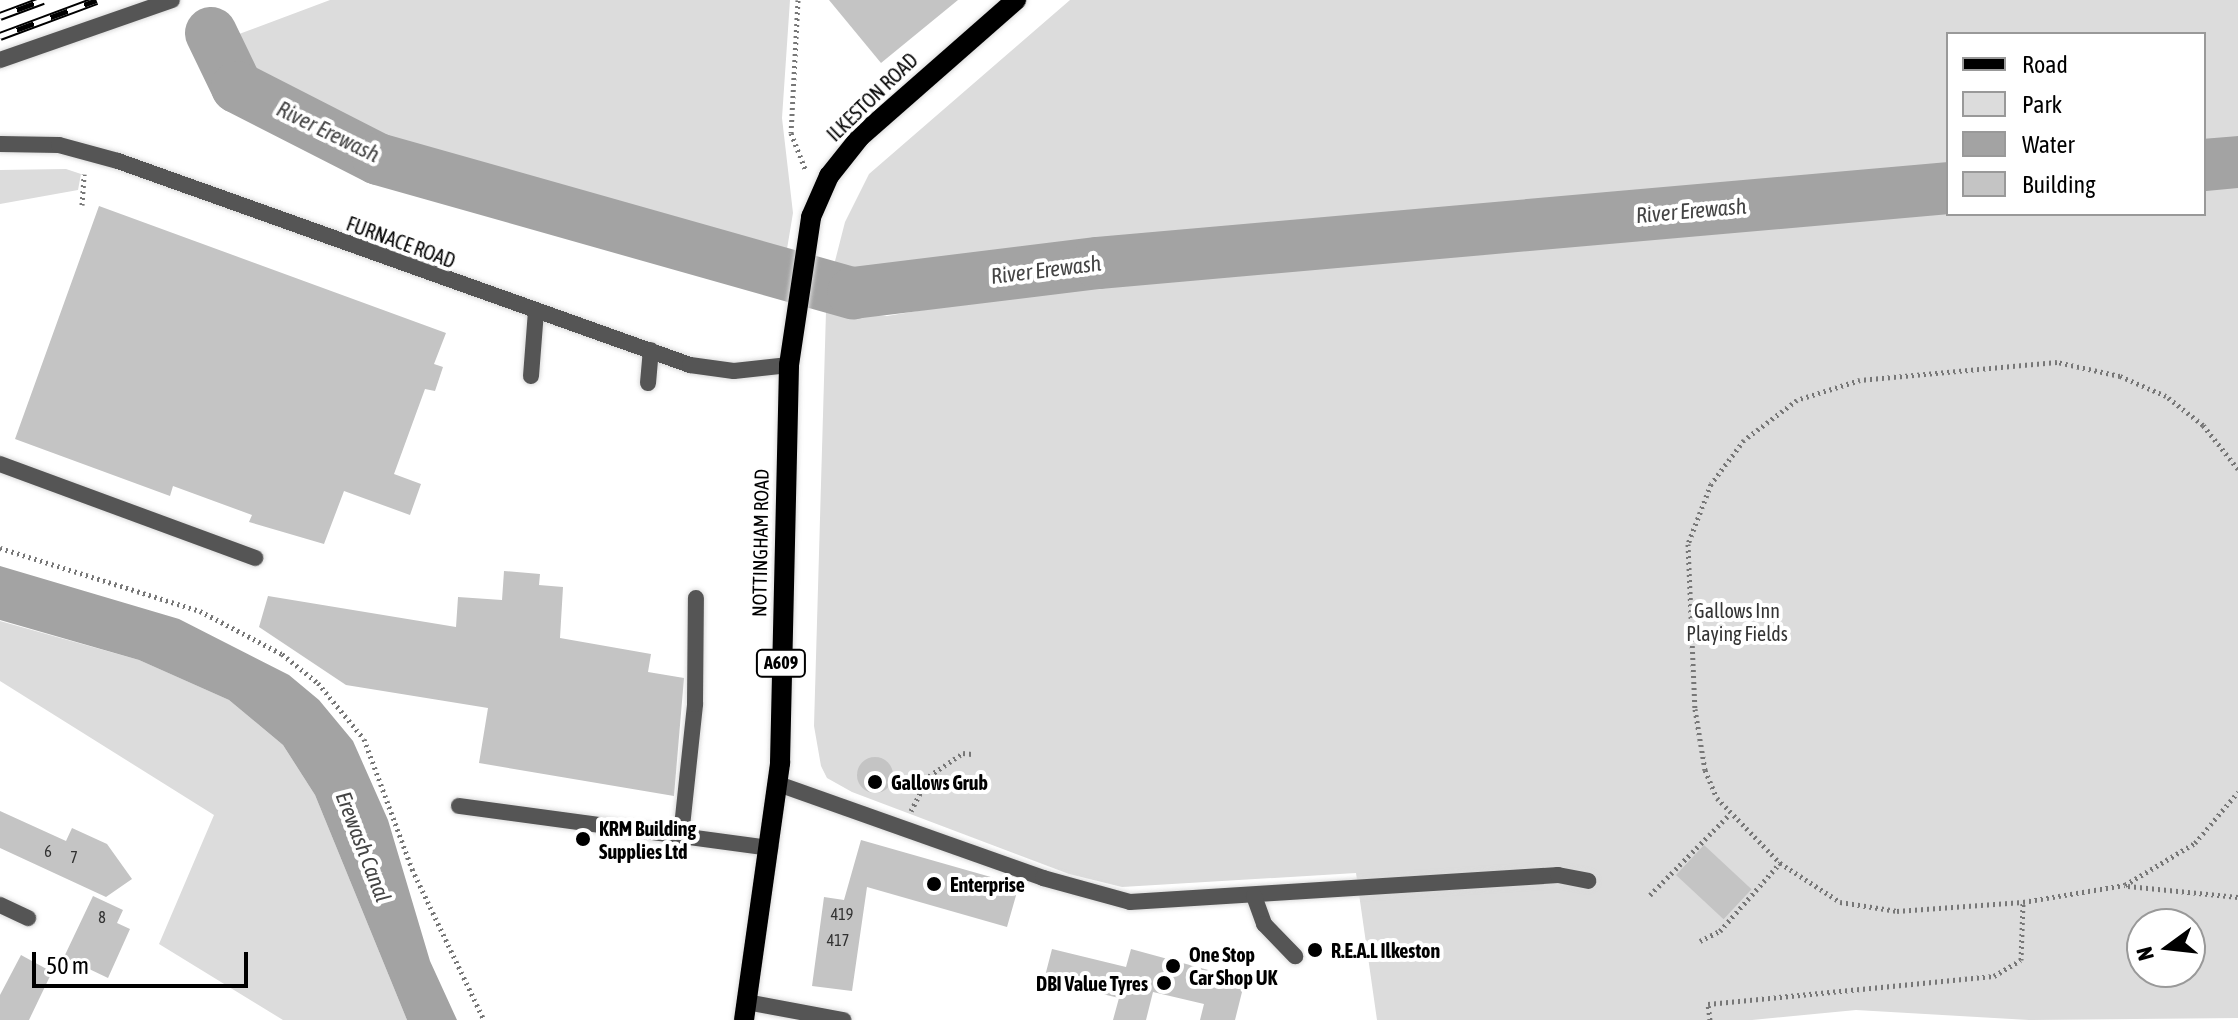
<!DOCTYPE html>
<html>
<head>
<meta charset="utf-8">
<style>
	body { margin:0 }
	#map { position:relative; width:2238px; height:1020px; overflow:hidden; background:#fff; font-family:"Asap Condensed",sans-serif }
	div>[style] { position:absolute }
	.green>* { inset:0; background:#dcdcdc }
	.water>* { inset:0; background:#a3a3a3 }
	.river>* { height:52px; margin:-26px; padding:0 26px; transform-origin:26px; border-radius:26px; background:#a3a3a3 }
	.building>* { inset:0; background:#c4c4c4; transform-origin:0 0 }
	.round { border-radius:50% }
	.path>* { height:5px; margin-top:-2.5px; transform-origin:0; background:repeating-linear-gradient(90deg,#777 0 2px,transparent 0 6px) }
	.roads { filter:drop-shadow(0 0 2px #dbdbdb) drop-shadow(0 0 2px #dbdbdb) }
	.service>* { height:16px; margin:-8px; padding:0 8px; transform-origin:8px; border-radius:8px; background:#555 }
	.minor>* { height:16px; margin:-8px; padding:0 8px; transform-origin:8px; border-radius:8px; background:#555 }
	.primary>* { height:20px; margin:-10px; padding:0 10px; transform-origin:10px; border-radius:10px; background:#000 }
	.rail>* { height:9px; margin-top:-4.5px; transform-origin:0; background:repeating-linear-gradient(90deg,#fff 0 18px,#000 0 36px); box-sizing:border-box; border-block:2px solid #000 }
	.dots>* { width:22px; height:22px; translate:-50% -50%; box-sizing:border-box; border:4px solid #fff; border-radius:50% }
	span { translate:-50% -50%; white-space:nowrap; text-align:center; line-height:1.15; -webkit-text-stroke:8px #fff; paint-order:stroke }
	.number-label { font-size:16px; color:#313131 }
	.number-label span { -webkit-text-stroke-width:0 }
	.shield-label span { padding:2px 6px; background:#fff; border:2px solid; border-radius:6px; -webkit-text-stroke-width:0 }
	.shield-label { font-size:18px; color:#000; font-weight:700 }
	.street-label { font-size:20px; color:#000 }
	.park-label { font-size:20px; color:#333 }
	.poi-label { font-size:20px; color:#000; font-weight:700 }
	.left { translate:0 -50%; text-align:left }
	.right { translate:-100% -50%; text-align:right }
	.water-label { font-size:22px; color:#444; font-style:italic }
	.legend { position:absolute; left:1946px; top:32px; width:260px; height:184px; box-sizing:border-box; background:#fff; border:2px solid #999; margin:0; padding:10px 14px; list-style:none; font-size:24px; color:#000 }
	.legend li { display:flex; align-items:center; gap:16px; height:40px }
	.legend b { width:40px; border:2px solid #999 }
	.north { position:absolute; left:2126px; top:908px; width:80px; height:80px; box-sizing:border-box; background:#fff; border:2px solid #999; border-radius:50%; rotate:255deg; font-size:22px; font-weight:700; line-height:32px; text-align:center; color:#000 }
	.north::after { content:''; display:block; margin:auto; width:28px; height:36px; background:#000; clip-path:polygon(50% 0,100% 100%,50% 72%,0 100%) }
	.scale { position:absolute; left:32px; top:952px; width:216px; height:36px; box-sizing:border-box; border:4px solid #000; border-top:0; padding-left:10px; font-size:24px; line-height:28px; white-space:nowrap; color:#000; -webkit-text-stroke:6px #fff; paint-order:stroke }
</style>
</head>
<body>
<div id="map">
	<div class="green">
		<i style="clip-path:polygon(330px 0,790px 0,782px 118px,793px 213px,787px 249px,523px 184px,261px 92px,245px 73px,231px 37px)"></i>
		<i style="clip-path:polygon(1070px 0,2238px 0,2238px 140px,2204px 143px,2204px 34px,1948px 34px,1948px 172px,1082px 249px,901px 273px,856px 273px,834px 265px,845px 222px,869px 174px)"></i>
		<i style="clip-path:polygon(66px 169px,81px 174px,78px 190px,0 204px,0 170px)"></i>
		<i style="clip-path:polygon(evenodd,2238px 175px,2238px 1018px,2029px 1020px,1856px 1010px,1752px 1020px,1377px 1020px,1356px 873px,1122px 887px,1069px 874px,852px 792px,827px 778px,821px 766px,814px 726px,826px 311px,887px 316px,1088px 283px,1948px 201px,1948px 214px,2204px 214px,2204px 178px,2238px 175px,2142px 924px,2190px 924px,2190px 972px,2142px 972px,2142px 924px)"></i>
		<i style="clip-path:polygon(0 621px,139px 660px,229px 700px,283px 745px,315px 795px,407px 1020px,283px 1020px,159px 944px,214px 815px,0 681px)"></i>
	</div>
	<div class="water">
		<i style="clip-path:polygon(0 566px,179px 619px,289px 675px,319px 700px,353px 741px,388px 820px,430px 961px,457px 1020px,407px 1020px,315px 795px,283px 745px,229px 700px,139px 660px,0 620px)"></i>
	</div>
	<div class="river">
		<i style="left:211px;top:33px;width:60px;rotate:64.3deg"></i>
		<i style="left:237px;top:87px;width:158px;rotate:27.1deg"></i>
		<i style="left:378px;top:159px;width:494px;rotate:15.8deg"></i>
		<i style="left:853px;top:293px;width:247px;rotate:-7deg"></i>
		<i style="left:1098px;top:263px;width:853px;rotate:-5.04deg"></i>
		<i style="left:2204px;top:165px;width:34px;rotate:-5deg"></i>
	</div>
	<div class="building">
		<i style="clip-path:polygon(829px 0,958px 0,881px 63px)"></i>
		<i style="clip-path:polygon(99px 206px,446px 333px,434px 364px,443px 367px,435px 391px,425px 389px,394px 474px,421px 484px,410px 515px,344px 491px,324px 544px,249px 522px,252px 515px,173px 486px,170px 496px,15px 439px)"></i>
		<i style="clip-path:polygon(504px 571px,540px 574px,539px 585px,563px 587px,560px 638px,651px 654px,648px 672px,684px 678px,674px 796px,479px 763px,488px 708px,346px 685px,259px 627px,268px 596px,456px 627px,458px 597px,502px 600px)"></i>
		<i class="round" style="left:857px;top:757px;width:36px;height:36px"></i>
		<i style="clip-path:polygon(0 811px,66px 841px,72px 828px,107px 844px,132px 879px,106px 897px,0 848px)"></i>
		<i style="clip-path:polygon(861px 840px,1019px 885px,1007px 927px,867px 887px,852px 991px,812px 986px,824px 897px,844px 900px)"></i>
		<i style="left:1704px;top:845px;width:65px;height:41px;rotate:43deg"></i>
		<i style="clip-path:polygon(93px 896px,123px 910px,117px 923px,130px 929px,108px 978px,64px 957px)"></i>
		<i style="clip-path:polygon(1052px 949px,1126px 967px,1131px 949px,1245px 980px,1235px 1020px,1200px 1020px,1204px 1004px,1153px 992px,1146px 1020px,1113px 1020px,1119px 998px,1044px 980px)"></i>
		<i style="clip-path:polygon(21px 955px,52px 972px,29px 1020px,0 1020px,0 995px)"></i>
	</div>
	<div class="path">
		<i style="left:798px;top:0;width:133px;rotate:93deg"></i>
		<i style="left:791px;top:133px;width:41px;rotate:68.5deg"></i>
		<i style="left:82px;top:205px;width:31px;rotate:-86deg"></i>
		<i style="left:2238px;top:469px;width:56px;rotate:-128.5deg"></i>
		<i style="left:2203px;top:425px;width:47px;rotate:-141.9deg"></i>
		<i style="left:2166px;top:396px;width:50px;rotate:-156.5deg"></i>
		<i style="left:2120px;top:376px;width:65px;rotate:-167.5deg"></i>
		<i style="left:2057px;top:362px;width:198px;rotate:174.8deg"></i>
		<i style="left:1860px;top:380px;width:66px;rotate:162.4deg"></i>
		<i style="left:1797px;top:400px;width:66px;rotate:143deg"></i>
		<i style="left:1744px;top:440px;width:55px;rotate:126.9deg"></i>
		<i style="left:1711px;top:484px;width:64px;rotate:111deg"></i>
		<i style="left:1688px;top:544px;width:165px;rotate:87.6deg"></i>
		<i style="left:1695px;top:709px;width:62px;rotate:80.7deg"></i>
		<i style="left:1705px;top:770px;width:30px;rotate:67deg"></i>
		<i style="left:1717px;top:798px;width:91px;rotate:45.9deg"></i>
		<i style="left:1780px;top:863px;width:72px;rotate:33deg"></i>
		<i style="left:1840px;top:902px;width:58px;rotate:9deg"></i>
		<i style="left:1897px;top:911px;width:126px;rotate:-4.1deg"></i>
		<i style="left:2023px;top:902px;width:103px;rotate:-9.5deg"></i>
		<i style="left:2125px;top:885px;width:82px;rotate:-31deg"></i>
		<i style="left:2195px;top:843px;width:67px;rotate:-49.9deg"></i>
		<i style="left:0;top:548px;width:210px;rotate:17.5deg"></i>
		<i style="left:200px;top:611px;width:93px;rotate:27.7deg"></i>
		<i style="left:282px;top:654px;width:46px;rotate:38.9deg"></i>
		<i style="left:318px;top:683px;width:72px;rotate:50.6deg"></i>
		<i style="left:364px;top:739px;width:139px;rotate:69.7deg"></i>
		<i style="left:412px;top:869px;width:167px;rotate:64.5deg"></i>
		<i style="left:911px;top:811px;width:39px;rotate:-63deg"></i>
		<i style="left:929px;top:776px;width:41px;rotate:-34.1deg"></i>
		<i style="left:963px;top:753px;width:9px;rotate:6deg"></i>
		<i style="left:2128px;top:886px;width:111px;rotate:5.7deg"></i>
		<i style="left:1650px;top:895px;width:112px;rotate:-45.4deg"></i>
		<i style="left:1700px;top:941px;width:22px;rotate:-27deg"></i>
		<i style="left:1720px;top:931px;width:91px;rotate:-48.6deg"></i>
		<i style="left:1710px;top:1020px;width:16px;rotate:-97deg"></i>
		<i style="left:1708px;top:1004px;width:287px;rotate:-5.6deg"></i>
		<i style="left:1994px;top:976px;width:31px;rotate:-31deg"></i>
		<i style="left:2021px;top:960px;width:58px;rotate:-88deg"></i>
	</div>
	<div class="roads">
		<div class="service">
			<i style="left:0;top:60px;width:182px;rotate:-19.2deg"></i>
			<i style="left:531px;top:376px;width:65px;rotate:-85.6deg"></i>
			<i style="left:648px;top:383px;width:33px;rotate:-85deg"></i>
			<i style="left:0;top:464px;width:272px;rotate:20.2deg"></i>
			<i style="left:778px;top:784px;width:281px;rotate:19.5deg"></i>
			<i style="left:1043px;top:878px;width:90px;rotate:15.4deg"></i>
			<i style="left:1130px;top:902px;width:429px;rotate:-3.6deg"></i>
			<i style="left:1558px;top:875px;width:31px;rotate:11deg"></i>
			<i style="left:459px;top:806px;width:314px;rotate:7.7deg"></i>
			<i style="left:681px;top:836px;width:133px;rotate:-83.9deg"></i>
			<i style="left:695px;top:704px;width:106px;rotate:-89.5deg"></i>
			<i style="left:1254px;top:896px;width:30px;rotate:70deg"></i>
			<i style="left:1264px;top:924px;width:45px;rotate:45.9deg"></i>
		</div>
		<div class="minor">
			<i style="left:0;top:144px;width:59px;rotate:1deg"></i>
			<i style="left:59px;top:145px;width:61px;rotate:15.2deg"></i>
			<i style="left:118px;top:161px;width:607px;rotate:19.63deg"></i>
			<i style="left:690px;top:365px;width:44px;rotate:7.8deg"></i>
			<i style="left:734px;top:371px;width:55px;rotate:-6.2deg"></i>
			<i style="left:0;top:905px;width:31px;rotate:25deg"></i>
			<i style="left:747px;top:1002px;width:98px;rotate:10.6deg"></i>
		</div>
		<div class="primary">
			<i style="left:744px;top:1020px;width:260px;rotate:-82deg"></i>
			<i style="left:780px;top:763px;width:398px;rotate:-88.7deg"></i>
			<i style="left:789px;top:365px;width:150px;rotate:-81.5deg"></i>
			<i style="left:811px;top:217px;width:45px;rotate:-66.3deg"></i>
			<i style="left:829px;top:176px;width:50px;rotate:-51.5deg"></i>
			<i style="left:860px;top:137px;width:208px;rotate:-41.3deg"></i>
		</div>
	</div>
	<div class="rail">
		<i style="left:0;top:16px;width:46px;rotate:-20.4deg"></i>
		<i style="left:0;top:36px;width:103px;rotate:-20.4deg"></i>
	</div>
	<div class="dots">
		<i style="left:875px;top:782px;background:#000"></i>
		<i style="left:583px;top:839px;background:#000"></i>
		<i style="left:934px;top:884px;background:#000"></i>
		<i style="left:1315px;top:950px;background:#000"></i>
		<i style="left:1173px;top:966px;background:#000"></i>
		<i style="left:1164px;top:983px;background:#000"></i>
	</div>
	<div class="number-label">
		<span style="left:48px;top:851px">6</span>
		<span style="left:74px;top:857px">7</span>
		<span style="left:842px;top:914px">419</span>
		<span style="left:102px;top:917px">8</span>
		<span style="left:838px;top:940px">417</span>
	</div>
	<div class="shield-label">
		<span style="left:781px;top:663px">A609</span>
	</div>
	<div class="street-label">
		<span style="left:872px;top:97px;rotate:-44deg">ILKESTON ROAD</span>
		<span style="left:401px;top:242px;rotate:20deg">FURNACE ROAD</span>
		<span style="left:760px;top:543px;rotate:-89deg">NOTTINGHAM ROAD</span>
	</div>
	<div class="park-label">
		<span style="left:1737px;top:622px">Gallows Inn<br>Playing Fields</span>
	</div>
	<div class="poi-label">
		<span class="left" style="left:891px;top:782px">Gallows Grub</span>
		<span class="left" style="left:599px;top:840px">KRM Building<br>Supplies Ltd</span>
		<span class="left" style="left:950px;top:884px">Enterprise</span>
		<span class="left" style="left:1331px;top:950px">R.E.A.L Ilkeston</span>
		<span class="left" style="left:1189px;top:966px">One Stop<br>Car Shop UK</span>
		<span class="right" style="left:1148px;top:983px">DBI Value Tyres</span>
	</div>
	<div class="water-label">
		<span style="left:328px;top:132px;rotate:26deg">River Erewash</span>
		<span style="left:1691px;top:211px;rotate:-5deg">River Erewash</span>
		<span style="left:1046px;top:270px;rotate:-7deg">River Erewash</span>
		<span style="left:363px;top:847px;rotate:69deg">Erewash Canal</span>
	</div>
	<ul class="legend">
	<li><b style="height:10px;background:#000"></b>Road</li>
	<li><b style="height:22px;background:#dcdcdc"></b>Park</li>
	<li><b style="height:22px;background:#a3a3a3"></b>Water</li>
	<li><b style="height:22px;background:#c4c4c4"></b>Building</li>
	</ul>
	<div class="north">N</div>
	<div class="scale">50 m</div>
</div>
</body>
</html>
